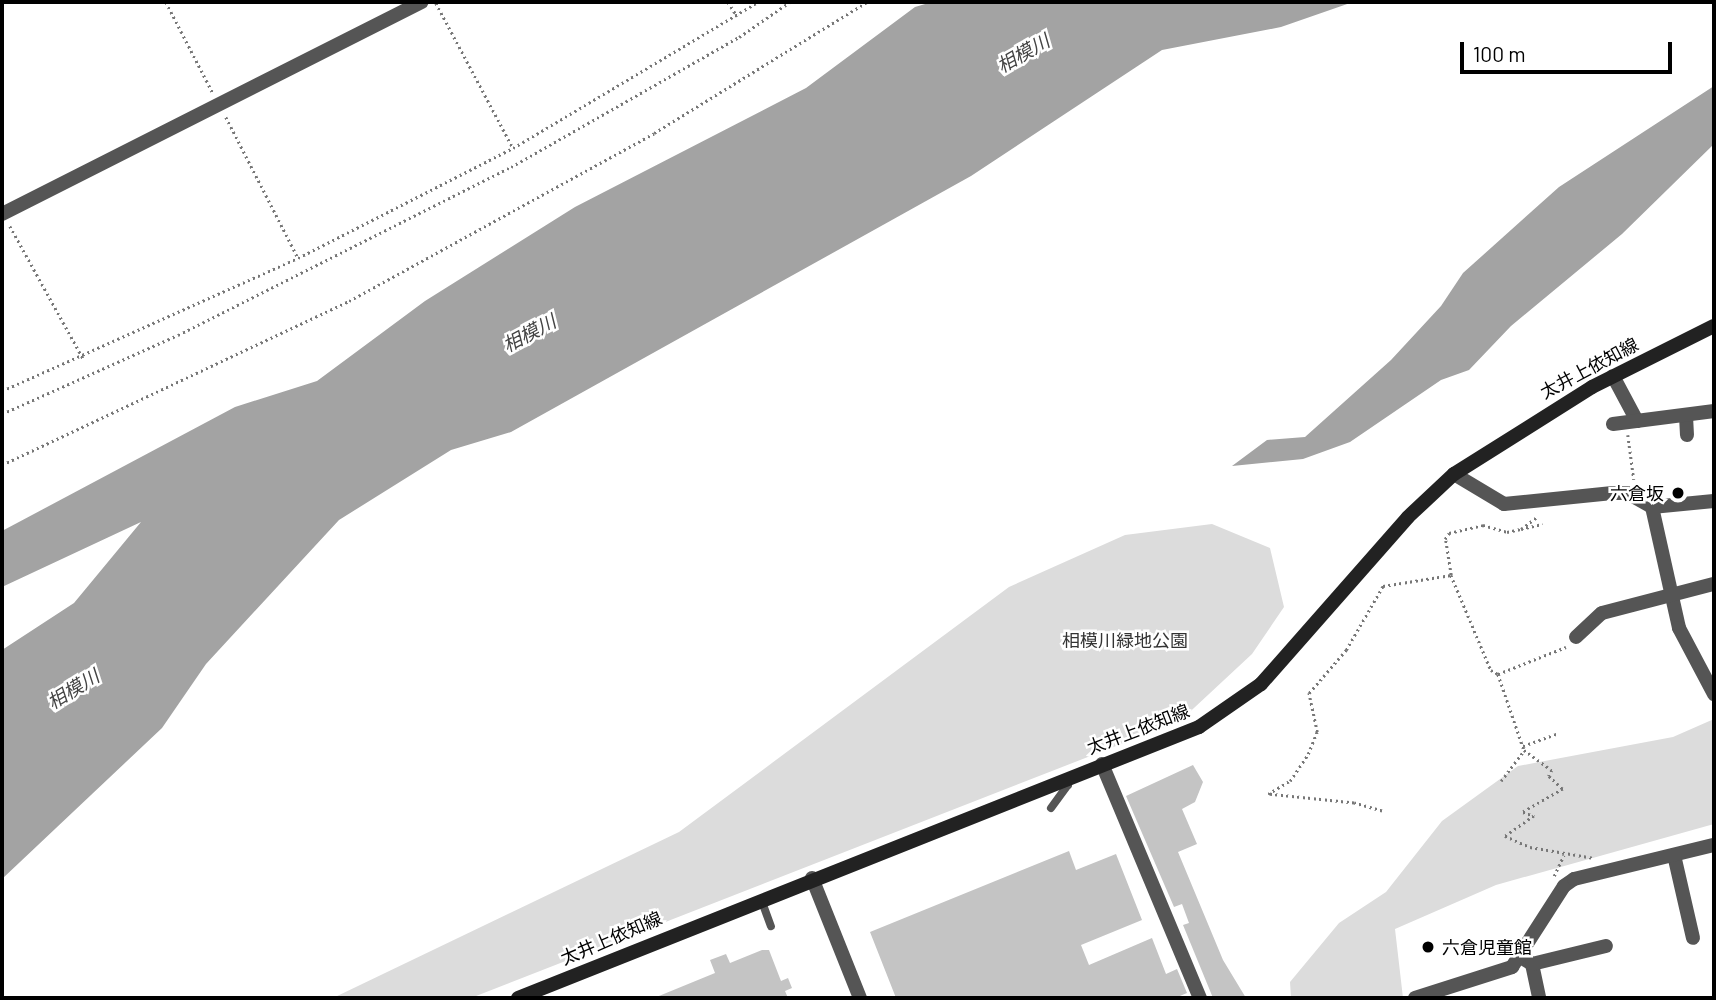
<!DOCTYPE html>
<html>
<head>
<meta charset="utf-8">
<style>
	body { margin:0 }
	#map { position:relative; width:1716px; height:1000px; overflow:hidden; background:#fff; font-family:Barlow,"Noto Sans JP",sans-serif }
	div>[style] { position:absolute }
	.green>* { inset:0; background:#dcdcdc }
	.water>* { inset:0; background:#a3a3a3 }
	.building>* { inset:0; background:#c4c4c4 }
	.path>* { height:2.5px; margin-top:-1.25px; transform-origin:0; background:repeating-linear-gradient(90deg,#777 0 2px,transparent 0 5.5px) }
	.lane>* { height:8px; margin:-4px; padding:0 4px; transform-origin:4px; border-radius:4px; background:#555 }
	.street>* { height:14px; margin:-7px; padding:0 7px; transform-origin:7px; border-radius:7px; background:#555 }
	.secondary>* { height:14px; margin:-7px; padding:0 7px; transform-origin:7px; border-radius:7px; background:#222 }
	.dots>* { width:19px; height:19px; translate:-50% -50%; box-sizing:border-box; border:4px solid #fff; border-radius:50% }
	span { translate:-50% -50%; white-space:nowrap; text-align:center; line-height:1.15; -webkit-text-stroke:5px #fff; paint-order:stroke }
	.street-label { font-size:18px; color:#000 }
	.poi-label { font-size:18px; color:#000 }
	.right { translate:-100% -50%; text-align:right }
	.left { translate:0 -50%; text-align:left }
	.park-label { font-size:18px; color:#333 }
	.water-label { font-size:19px; color:#444; font-style:italic }
	.frame { position:absolute; inset:0; border:4px solid #000; pointer-events:none }
	.scale { position:absolute; left:1460px; top:42px; width:212px; height:32px; box-sizing:border-box; border:4px solid #000; border-top:0; padding-left:9px; font-size:21px; line-height:24px; white-space:nowrap; color:#000; -webkit-text-stroke:5px #fff; paint-order:stroke }
</style>
</head>
<body>
<div id="map">
	<div class="green">
		<i style="clip-path:polygon(1212px 524px,1270px 548px,1284px 607px,1252px 654px,1180px 721px,471px 998px,333px 998px,679px 832px,1009px 587px,1125px 535px)"></i>
		<i style="clip-path:polygon(1714px 719px,1714px 824px,1496px 885px,1395px 929px,1403px 998px,1291px 998px,1290px 982px,1339px 923px,1386px 892px,1442px 821px,1518px 766px,1673px 737px)"></i>
	</div>
	<div class="water">
		<i style="clip-path:polygon(932px 2px,1353px 2px,1281px 27px,1162px 50px,971px 176px,511px 432px,451px 450px,339px 520px,206px 664px,162px 728px,2px 879px,2px 650px,74px 603px,141px 522px,2px 587px,2px 531px,235px 407px,317px 381px,425px 301px,575px 207px,806px 88px,915px 7px)"></i>
		<i style="clip-path:polygon(1714px 86px,1714px 144px,1622px 234px,1511px 326px,1469px 370px,1441px 380px,1350px 442px,1303px 459px,1232px 466px,1267px 440px,1305px 437px,1391px 360px,1441px 306px,1463px 273px,1559px 187px)"></i>
	</div>
	<div class="building">
		<i style="clip-path:polygon(1193px 765px,1203px 782px,1195px 802px,1182px 809px,1197px 844px,1178px 852px,1223px 960px,1246px 998px,1213px 998px,1183px 925px,1189px 923px,1182px 904px,1174px 907px,1126px 796px)"></i>
		<i style="clip-path:polygon(1069px 851px,1076px 870px,1116px 854px,1142px 920px,1081px 945px,1089px 965px,1152px 938px,1166px 974px,1177px 969px,1187px 993px,1175px 998px,896px 998px,870px 932px)"></i>
		<i style="clip-path:polygon(762px 950px,769px 950px,781px 981px,788px 978px,792px 988px,785px 991px,788px 998px,654px 998px,715px 973px,710px 960px,726px 954px,730px 963px)"></i>
	</div>
	<div class="path">
		<i style="left:166px;top:2px;width:102px;rotate:62.7deg"></i>
		<i style="left:728px;top:2px;width:17px;rotate:57deg"></i>
		<i style="left:436px;top:3px;width:164px;rotate:62deg"></i>
		<i style="left:226px;top:117px;width:158px;rotate:62.9deg"></i>
		<i style="left:10px;top:226px;width:151px;rotate:61.1deg"></i>
		<i style="left:2px;top:391px;width:325px;rotate:-24.2deg"></i>
		<i style="left:298px;top:258px;width:242px;rotate:-27.1deg"></i>
		<i style="left:513px;top:148px;width:285px;rotate:-30.8deg"></i>
		<i style="left:2px;top:414px;width:193px;rotate:-24.2deg"></i>
		<i style="left:178px;top:335px;width:373px;rotate:-26.8deg"></i>
		<i style="left:511px;top:167px;width:262px;rotate:-29.7deg"></i>
		<i style="left:739px;top:37px;width:62px;rotate:-34.5deg"></i>
		<i style="left:1628px;top:435px;width:45px;rotate:82.4deg"></i>
		<i style="left:2px;top:465px;width:384px;rotate:-25.3deg"></i>
		<i style="left:349px;top:301px;width:348px;rotate:-28.8deg"></i>
		<i style="left:654px;top:133px;width:250px;rotate:-31.6deg"></i>
		<i style="left:1521px;top:529px;width:22px;rotate:-13deg"></i>
		<i style="left:1451px;top:575px;width:36px;rotate:-99deg"></i>
		<i style="left:1445px;top:539px;width:7px;rotate:-56deg"></i>
		<i style="left:1449px;top:533px;width:35px;rotate:-13deg"></i>
		<i style="left:1483px;top:525px;width:25px;rotate:16deg"></i>
		<i style="left:1507px;top:532px;width:14px;rotate:-12deg"></i>
		<i style="left:1521px;top:529px;width:21px;rotate:-37deg"></i>
		<i style="left:1498px;top:674px;width:80px;rotate:71.1deg"></i>
		<i style="left:1524px;top:750px;width:34px;rotate:36deg"></i>
		<i style="left:1552px;top:770px;width:7px;rotate:117deg"></i>
		<i style="left:1549px;top:776px;width:19px;rotate:43deg"></i>
		<i style="left:1563px;top:789px;width:46px;rotate:150.1deg"></i>
		<i style="left:1523px;top:812px;width:12px;rotate:20deg"></i>
		<i style="left:1534px;top:816px;width:35px;rotate:145deg"></i>
		<i style="left:1505px;top:836px;width:27px;rotate:24deg"></i>
		<i style="left:1530px;top:847px;width:65px;rotate:9.8deg"></i>
		<i style="left:1523px;top:746px;width:37px;rotate:-20deg"></i>
		<i style="left:1501px;top:781px;width:38px;rotate:-53deg"></i>
		<i style="left:1382px;top:811px;width:29px;rotate:-164deg"></i>
		<i style="left:1354px;top:803px;width:86px;rotate:-174deg"></i>
		<i style="left:1268px;top:794px;width:26px;rotate:-31deg"></i>
		<i style="left:1290px;top:781px;width:32px;rotate:-56deg"></i>
		<i style="left:1308px;top:754px;width:24px;rotate:-68deg"></i>
		<i style="left:1317px;top:732px;width:40px;rotate:-102deg"></i>
		<i style="left:1309px;top:693px;width:57px;rotate:-49.3deg"></i>
		<i style="left:1346px;top:650px;width:74px;rotate:-60deg"></i>
		<i style="left:1383px;top:586px;width:69px;rotate:-9.2deg"></i>
		<i style="left:1451px;top:575px;width:103px;rotate:67.2deg"></i>
		<i style="left:1491px;top:670px;width:8px;rotate:30deg"></i>
		<i style="left:1498px;top:674px;width:73px;rotate:-21.7deg"></i>
		<i style="left:1554px;top:876px;width:23px;rotate:-65deg"></i>
	</div>
	<div class="lane">
		<i style="left:1051px;top:808px;width:29px;rotate:-54deg"></i>
		<i style="left:1068px;top:785px;width:7px;rotate:-90deg"></i>
		<i style="left:761px;top:899px;width:29px;rotate:70deg"></i>
	</div>
	<div class="street">
		<i style="left:2px;top:214px;width:470px;rotate:-26.8deg"></i>
		<i style="left:1613px;top:376px;width:51px;rotate:61.9deg"></i>
		<i style="left:1686px;top:416px;width:19px;rotate:87deg"></i>
		<i style="left:1613px;top:424px;width:102px;rotate:-7.3deg"></i>
		<i style="left:1454px;top:474px;width:58px;rotate:31deg"></i>
		<i style="left:1504px;top:504px;width:109px;rotate:-5.8deg"></i>
		<i style="left:1612px;top:493px;width:15px"></i>
		<i style="left:1627px;top:493px;width:29px;rotate:29deg"></i>
		<i style="left:1652px;top:507px;width:62px;rotate:-5.5deg"></i>
		<i style="left:1652px;top:507px;width:124px;rotate:77.4deg"></i>
		<i style="left:1679px;top:628px;width:75px;rotate:62.1deg"></i>
		<i style="left:1576px;top:637px;width:35px;rotate:-43deg"></i>
		<i style="left:1602px;top:613px;width:115px;rotate:-14.6deg"></i>
		<i style="left:1102px;top:764px;width:254px;rotate:67.3deg"></i>
		<i style="left:1674px;top:855px;width:85px;rotate:77.1deg"></i>
		<i style="left:812px;top:878px;width:129px;rotate:68.2deg"></i>
		<i style="left:1524px;top:959px;width:9px;rotate:32deg"></i>
		<i style="left:1532px;top:964px;width:35px;rotate:78deg"></i>
		<i style="left:1532px;top:964px;width:76px;rotate:-13.7deg"></i>
		<i style="left:1415px;top:998px;width:102px;rotate:-17.7deg"></i>
		<i style="left:1512px;top:967px;width:96px;rotate:-57.3deg"></i>
		<i style="left:1564px;top:886px;width:12px;rotate:-35deg"></i>
		<i style="left:1574px;top:879px;width:144px;rotate:-13.7deg"></i>
	</div>
	<div class="secondary">
		<i style="left:518px;top:998px;width:733px;rotate:-21.7deg"></i>
		<i style="left:1199px;top:727px;width:75px;rotate:-34.7deg"></i>
		<i style="left:1261px;top:684px;width:222px;rotate:-48.6deg"></i>
		<i style="left:1408px;top:517px;width:63px;rotate:-43.1deg"></i>
		<i style="left:1454px;top:474px;width:163px;rotate:-32.2deg"></i>
		<i style="left:1592px;top:387px;width:136px;rotate:-26.6deg"></i>
	</div>
	<div class="dots">
		<i style="left:1678px;top:493px;background:#000"></i>
		<i style="left:1428px;top:947px;background:#000"></i>
	</div>
	<div class="street-label">
		<span style="left:1589px;top:368px;rotate:-28deg">太井上依知線</span>
		<span style="left:1138px;top:729px;rotate:-21deg">太井上依知線</span>
		<span style="left:611px;top:938px;rotate:-23deg">太井上依知線</span>
	</div>
	<div class="poi-label">
		<span class="right" style="left:1664px;top:493px">六倉坂</span>
		<span class="left" style="left:1442px;top:947px">六倉児童館</span>
	</div>
	<div class="park-label">
		<span style="left:1125px;top:640px">相模川緑地公園</span>
	</div>
	<div class="water-label">
		<span style="left:1023px;top:53px;rotate:-30deg">相模川</span>
		<span style="left:529px;top:333px;rotate:-28deg">相模川</span>
		<span style="left:73px;top:689px;rotate:-32deg">相模川</span>
	</div>
	<div class="frame"></div>
	<div class="scale">100 m</div>
</div>
</body>
</html>
